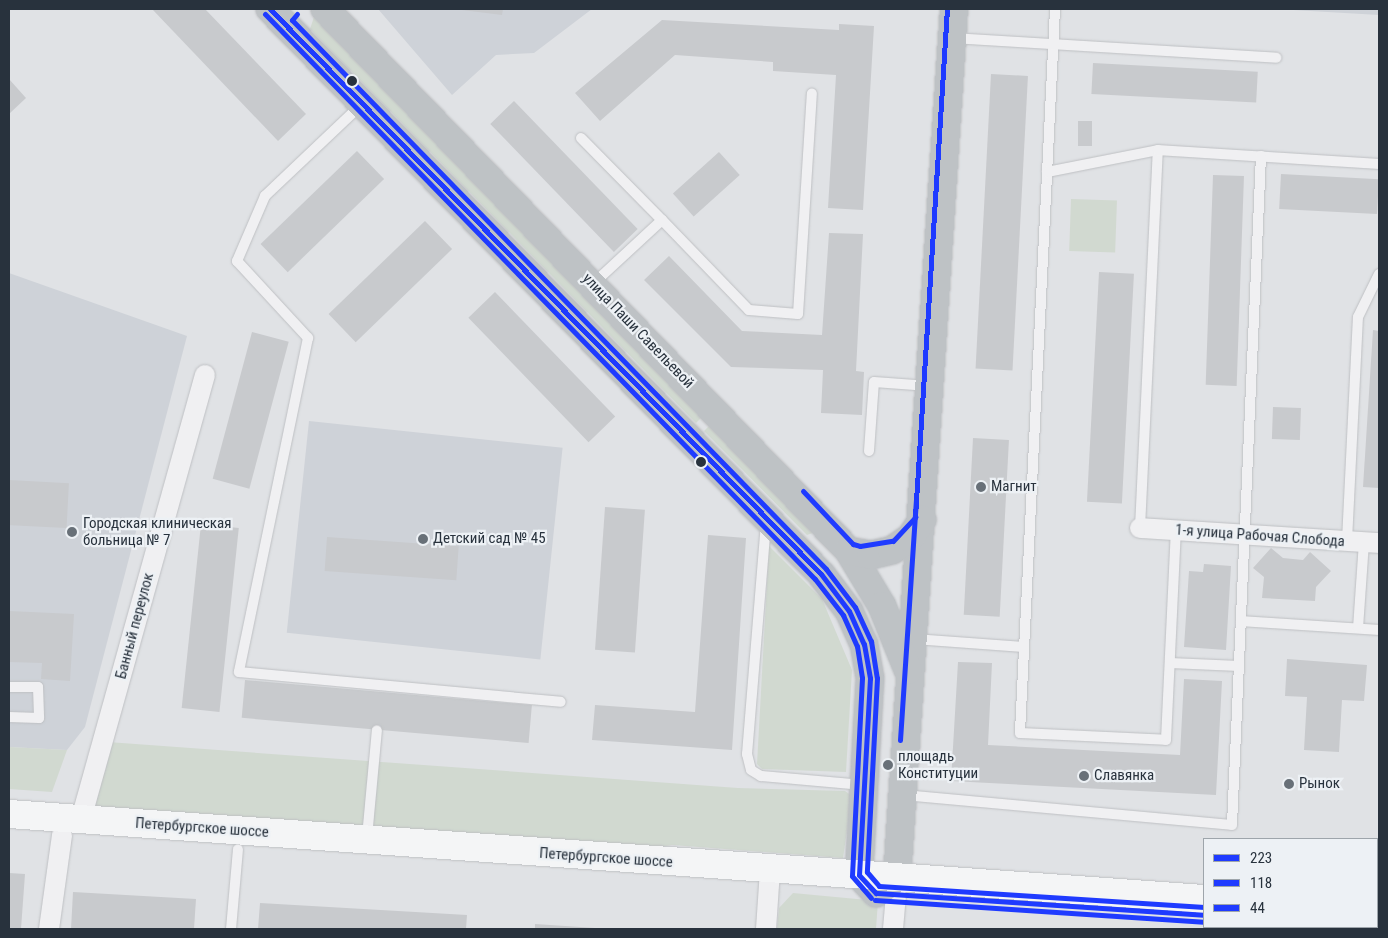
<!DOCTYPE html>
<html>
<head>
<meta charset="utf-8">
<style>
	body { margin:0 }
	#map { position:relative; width:1388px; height:938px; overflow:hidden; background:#e0e2e5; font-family:"Roboto Condensed",sans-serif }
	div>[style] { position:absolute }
	.built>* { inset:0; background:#ced2d8; transform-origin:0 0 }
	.green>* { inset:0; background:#d1d9d0; transform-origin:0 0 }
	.building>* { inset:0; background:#c8cacd; transform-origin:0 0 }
	.roads { filter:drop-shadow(0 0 1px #bec0c3) drop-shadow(0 0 1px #bec0c3) }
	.lane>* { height:10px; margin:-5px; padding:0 5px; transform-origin:5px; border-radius:5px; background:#f0f0f2 }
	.street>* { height:20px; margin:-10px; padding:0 10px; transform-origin:10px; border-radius:10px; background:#f0f0f2 }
	.secondary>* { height:28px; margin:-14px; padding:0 14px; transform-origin:14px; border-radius:14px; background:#bec2c5 }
	.primary>* { height:28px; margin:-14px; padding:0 14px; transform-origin:14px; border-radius:14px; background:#f4f5f6 }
	.bus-1>* { height:5px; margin:-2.5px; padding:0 2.5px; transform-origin:2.5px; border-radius:2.5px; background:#1f3bff }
	.bus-2>* { height:5px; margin:-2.5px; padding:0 2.5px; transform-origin:2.5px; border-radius:2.5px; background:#1f3bff }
	.bus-3>* { height:5px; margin:-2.5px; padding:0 2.5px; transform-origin:2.5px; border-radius:2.5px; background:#1f3bff }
	.dots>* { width:14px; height:14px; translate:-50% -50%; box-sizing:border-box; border:2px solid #edf1f5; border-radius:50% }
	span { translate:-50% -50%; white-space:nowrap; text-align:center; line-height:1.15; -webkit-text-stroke:4.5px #edf1f5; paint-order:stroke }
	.street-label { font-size:15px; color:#28323d }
	.poi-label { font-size:15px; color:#28323d }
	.left { translate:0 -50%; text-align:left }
	.frame { position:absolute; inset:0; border:10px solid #28323d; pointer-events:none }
	.legend { position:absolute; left:1203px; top:838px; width:175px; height:90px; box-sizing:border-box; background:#edf1f5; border:1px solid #9ea5ab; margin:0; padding:6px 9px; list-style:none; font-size:15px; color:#28323d }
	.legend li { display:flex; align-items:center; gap:10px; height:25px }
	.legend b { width:25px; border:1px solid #9ea5ab }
</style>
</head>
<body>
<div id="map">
	<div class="built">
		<i style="clip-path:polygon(378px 9px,592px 9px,534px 53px,496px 55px,452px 95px)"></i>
		<i style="clip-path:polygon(1276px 9px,1379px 9px,1379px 15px)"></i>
		<i style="clip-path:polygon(9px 273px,187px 336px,85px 727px,67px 750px,9px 747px)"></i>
		<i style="left:309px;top:421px;width:255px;height:213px;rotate:6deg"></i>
	</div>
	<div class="green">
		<i style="clip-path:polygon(314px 17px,707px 412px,696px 423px,310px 29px)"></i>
		<i style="left:1071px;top:199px;width:46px;height:52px;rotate:2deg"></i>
		<i style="clip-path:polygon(715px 420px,818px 531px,807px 535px,704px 431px)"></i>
		<i style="clip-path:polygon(769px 546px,822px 599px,852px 670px,846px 772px,762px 769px,757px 764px)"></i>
		<i style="clip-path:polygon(108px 742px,738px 788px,845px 791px,852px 796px,843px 858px,672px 845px,649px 849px,95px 806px)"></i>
		<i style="clip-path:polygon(9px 747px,67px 750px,52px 792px,9px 789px)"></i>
		<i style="clip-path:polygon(793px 893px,878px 901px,876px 929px,777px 929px,779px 908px)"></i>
	</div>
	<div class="building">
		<i style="clip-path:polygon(152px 9px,205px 9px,306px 114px,278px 141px)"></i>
		<i style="clip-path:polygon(454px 9px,503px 9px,502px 15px)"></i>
		<i style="clip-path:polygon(662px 20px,839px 30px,839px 24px,874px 26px,863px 210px,828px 208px,836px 75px,773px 71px,773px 62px,675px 55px,600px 121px,575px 93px)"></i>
		<i style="left:1093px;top:63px;width:165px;height:31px;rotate:3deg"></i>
		<i style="left:991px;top:74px;width:37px;height:295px;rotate:3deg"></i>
		<i style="clip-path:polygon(9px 79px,26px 98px,9px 114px)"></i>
		<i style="left:514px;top:101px;width:178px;height:33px;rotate:46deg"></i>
		<i style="left:1092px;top:121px;width:25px;height:14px;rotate:90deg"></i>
		<i style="left:357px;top:151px;width:39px;height:134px;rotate:46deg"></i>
		<i style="left:719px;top:152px;width:31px;height:62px;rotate:48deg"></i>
		<i style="left:1281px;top:174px;width:98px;height:35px;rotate:3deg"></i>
		<i style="left:1213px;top:175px;width:31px;height:210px;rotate:2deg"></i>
		<i style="left:425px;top:221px;width:39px;height:134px;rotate:46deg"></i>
		<i style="clip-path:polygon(829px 233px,863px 234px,856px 371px,864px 372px,862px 415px,821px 413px,823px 370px,731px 367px,644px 280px,669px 256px,742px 331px,822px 335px)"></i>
		<i style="left:1099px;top:272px;width:35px;height:230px;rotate:3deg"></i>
		<i style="left:495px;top:292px;width:173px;height:37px;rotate:46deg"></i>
		<i style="clip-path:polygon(1373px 330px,1379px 331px,1379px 488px,1363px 487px)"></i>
		<i style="left:252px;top:332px;width:38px;height:152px;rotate:15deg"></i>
		<i style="left:1273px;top:407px;width:28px;height:32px;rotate:2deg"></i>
		<i style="left:973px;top:438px;width:36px;height:177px;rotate:3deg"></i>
		<i style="left:9px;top:480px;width:60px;height:45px;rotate:3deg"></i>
		<i style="left:605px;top:507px;width:40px;height:143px;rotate:4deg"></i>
		<i style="left:201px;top:524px;width:38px;height:185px;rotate:6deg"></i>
		<i style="clip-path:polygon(708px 535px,746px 538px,732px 750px,592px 740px,595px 705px,695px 712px)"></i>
		<i style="left:327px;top:537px;width:132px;height:34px;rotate:4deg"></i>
		<i style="clip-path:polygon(1271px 548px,1283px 558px,1303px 560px,1310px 552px,1331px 571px,1316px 587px,1315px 601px,1262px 598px,1264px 577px,1253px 568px)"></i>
		<i style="clip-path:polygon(1204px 564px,1231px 566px,1226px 650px,1184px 647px,1189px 571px,1203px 572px)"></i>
		<i style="clip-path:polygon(9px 611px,74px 614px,70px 681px,41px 679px,42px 663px,9px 662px)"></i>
		<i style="clip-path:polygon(1287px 659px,1367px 665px,1364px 701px,1342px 700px,1339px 752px,1304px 750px,1307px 697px,1285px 696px)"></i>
		<i style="clip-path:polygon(958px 662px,992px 663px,988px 745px,1180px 755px,1184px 679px,1222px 681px,1216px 795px,951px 781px)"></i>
		<i style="left:245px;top:680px;width:288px;height:38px;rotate:5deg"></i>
		<i style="clip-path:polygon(9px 873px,25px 874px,21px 929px,9px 929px)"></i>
		<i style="clip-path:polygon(73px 892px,196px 899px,194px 929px,71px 929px)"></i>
		<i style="clip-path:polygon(260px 903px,467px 915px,466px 929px,258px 929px)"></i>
		<i style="clip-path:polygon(535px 924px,595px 928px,595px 929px,535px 929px)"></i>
	</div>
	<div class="roads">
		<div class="lane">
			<i style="left:1055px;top:9px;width:725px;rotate:92.77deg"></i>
			<i style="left:1020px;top:733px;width:146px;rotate:2.7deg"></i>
			<i style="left:1166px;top:740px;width:209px;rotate:-87.3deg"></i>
			<i style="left:953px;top:38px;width:324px;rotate:3.5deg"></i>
			<i style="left:362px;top:104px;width:134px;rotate:136.5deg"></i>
			<i style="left:265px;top:196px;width:71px;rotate:113.3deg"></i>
			<i style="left:237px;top:261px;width:105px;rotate:47.3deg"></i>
			<i style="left:308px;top:338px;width:341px;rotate:101.7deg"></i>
			<i style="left:239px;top:672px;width:323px;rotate:5.3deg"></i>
			<i style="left:581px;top:138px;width:115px;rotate:45.4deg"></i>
			<i style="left:662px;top:220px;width:94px;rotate:137.2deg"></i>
			<i style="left:1047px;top:172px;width:113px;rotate:-11.2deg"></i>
			<i style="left:662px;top:220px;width:125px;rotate:46deg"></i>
			<i style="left:749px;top:310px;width:49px;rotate:4.7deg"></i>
			<i style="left:798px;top:314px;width:221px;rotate:-86.4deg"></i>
			<i style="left:869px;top:451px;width:69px;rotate:-85.9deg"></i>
			<i style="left:874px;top:382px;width:55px;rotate:4.2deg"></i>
			<i style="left:766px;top:523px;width:232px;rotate:94.7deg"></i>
			<i style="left:747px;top:754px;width:16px;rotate:76deg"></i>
			<i style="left:751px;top:770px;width:12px;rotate:31deg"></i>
			<i style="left:761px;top:776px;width:103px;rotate:5deg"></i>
			<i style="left:1140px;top:528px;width:378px;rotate:-87.3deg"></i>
			<i style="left:1158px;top:150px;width:221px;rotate:3.6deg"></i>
			<i style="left:1347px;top:541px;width:224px;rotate:-87.2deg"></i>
			<i style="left:1358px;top:317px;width:48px;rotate:-64deg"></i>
			<i style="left:1241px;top:621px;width:138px;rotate:3.7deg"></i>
			<i style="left:1358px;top:628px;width:86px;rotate:-86deg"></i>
			<i style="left:914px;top:639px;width:110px;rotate:4.2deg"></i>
			<i style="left:1170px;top:663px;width:69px;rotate:2.5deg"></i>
			<i style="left:9px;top:687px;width:29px"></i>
			<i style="left:38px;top:687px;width:31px;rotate:88deg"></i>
			<i style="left:39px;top:718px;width:30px;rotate:-178deg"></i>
			<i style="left:903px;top:795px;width:330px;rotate:5.2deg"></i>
			<i style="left:1232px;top:825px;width:670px;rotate:-87.52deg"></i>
			<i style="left:367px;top:837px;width:107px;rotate:-84.7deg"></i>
			<i style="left:231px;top:929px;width:80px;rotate:-85deg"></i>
		</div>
		<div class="street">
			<i style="left:1140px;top:528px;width:239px;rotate:3.6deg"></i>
			<i style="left:81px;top:819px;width:461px;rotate:-74.4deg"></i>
			<i style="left:49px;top:929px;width:95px;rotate:-82.1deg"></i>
			<i style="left:766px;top:929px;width:59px;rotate:-86.1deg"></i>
			<i style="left:893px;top:929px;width:35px;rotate:-85deg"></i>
			<i style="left:1303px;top:929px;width:2px;rotate:-90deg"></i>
		</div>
		<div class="secondary">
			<i style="left:270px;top:9px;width:789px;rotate:45.72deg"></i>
			<i style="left:821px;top:574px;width:46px;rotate:52.9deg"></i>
			<i style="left:849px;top:611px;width:36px;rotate:66deg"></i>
			<i style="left:864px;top:644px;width:35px;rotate:80deg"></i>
			<i style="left:870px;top:678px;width:197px;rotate:93.2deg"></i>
			<i style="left:859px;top:875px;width:25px;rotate:47deg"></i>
			<i style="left:876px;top:893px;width:26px;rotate:-36deg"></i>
			<i style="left:897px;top:878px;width:871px;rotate:-86.25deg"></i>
			<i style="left:325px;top:9px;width:754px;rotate:45.97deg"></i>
			<i style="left:849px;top:551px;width:64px;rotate:59deg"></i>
			<i style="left:882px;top:606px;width:69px;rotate:67.9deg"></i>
			<i style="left:849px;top:551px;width:22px;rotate:10deg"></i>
			<i style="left:871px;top:555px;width:22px;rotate:-13deg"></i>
			<i style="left:892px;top:550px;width:22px;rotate:-34deg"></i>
			<i style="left:910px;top:538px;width:22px;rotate:-56deg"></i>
		</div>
		<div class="primary">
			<i style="left:9px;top:814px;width:1198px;rotate:4.07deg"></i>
			<i style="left:1377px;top:927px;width:2px"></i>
		</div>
	</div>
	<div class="bus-1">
		<i style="left:270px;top:9px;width:789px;rotate:45.72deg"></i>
		<i style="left:821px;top:574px;width:46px;rotate:52.9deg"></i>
		<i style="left:849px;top:611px;width:36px;rotate:66deg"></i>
		<i style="left:864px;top:644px;width:35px;rotate:80deg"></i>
		<i style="left:870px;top:678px;width:197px;rotate:93.2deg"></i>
		<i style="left:859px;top:875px;width:25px;rotate:47deg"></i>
		<i style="left:876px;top:893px;width:329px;rotate:3.8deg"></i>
	</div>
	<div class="bus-2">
		<i style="left:265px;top:14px;width:788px;rotate:45.77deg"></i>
		<i style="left:815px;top:579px;width:46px;rotate:52.1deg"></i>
		<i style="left:843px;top:615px;width:34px;rotate:66deg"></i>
		<i style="left:857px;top:646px;width:32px;rotate:81deg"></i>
		<i style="left:862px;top:678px;width:198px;rotate:92.9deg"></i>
		<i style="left:852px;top:876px;width:29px;rotate:49deg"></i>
		<i style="left:875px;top:900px;width:329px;rotate:3.8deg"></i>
	</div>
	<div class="bus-3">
		<i style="left:297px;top:14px;width:8px;rotate:130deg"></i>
		<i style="left:292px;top:20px;width:766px;rotate:45.79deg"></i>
		<i style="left:826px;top:569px;width:48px;rotate:52.7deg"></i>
		<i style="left:855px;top:607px;width:38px;rotate:65deg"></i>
		<i style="left:871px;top:641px;width:37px;rotate:81deg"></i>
		<i style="left:877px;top:678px;width:194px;rotate:93deg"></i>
		<i style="left:867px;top:872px;width:18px;rotate:49deg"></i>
		<i style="left:879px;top:886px;width:326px;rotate:3.7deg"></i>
		<i style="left:803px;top:491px;width:73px;rotate:46.7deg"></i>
		<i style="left:853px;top:544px;width:7px;rotate:16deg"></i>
		<i style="left:860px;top:546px;width:33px;rotate:-9deg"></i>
		<i style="left:893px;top:541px;width:33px;rotate:-47deg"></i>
		<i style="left:915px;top:517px;width:509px;rotate:-86.4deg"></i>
		<i style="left:900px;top:740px;width:241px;rotate:-86.2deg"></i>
	</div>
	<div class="dots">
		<i style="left:352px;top:81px;background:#28323d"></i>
		<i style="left:701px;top:462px;background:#28323d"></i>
		<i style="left:981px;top:487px;background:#687078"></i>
		<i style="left:72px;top:532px;background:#687078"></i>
		<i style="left:423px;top:539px;background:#687078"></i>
		<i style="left:888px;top:765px;background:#687078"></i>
		<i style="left:1084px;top:776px;background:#687078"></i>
		<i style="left:1289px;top:784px;background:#687078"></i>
	</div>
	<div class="street-label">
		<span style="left:638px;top:331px;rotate:46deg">улица Паши Савельевой</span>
		<span style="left:1260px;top:536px;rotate:4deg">1-я улица Рабочая Слобода</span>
		<span style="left:135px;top:626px;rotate:-75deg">Банный переулок</span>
		<span style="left:202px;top:828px;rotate:4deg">Петербургское шоссе</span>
		<span style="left:606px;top:858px;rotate:4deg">Петербургское шоссе</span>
	</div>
	<div class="poi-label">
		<span class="left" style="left:991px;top:487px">Магнит</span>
		<span class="left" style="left:83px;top:532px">Городская клиническая<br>больница № 7</span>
		<span class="left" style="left:433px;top:539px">Детский сад № 45</span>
		<span class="left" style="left:898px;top:765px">площадь<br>Конституции</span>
		<span class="left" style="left:1094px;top:776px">Славянка</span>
		<span class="left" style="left:1299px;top:784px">Рынок</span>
	</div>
	<div class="frame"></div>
	<ul class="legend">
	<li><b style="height:6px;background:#1f3bff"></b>223</li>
	<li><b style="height:6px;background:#1f3bff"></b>118</li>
	<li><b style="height:6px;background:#1f3bff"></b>44</li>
	</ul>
</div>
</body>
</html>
